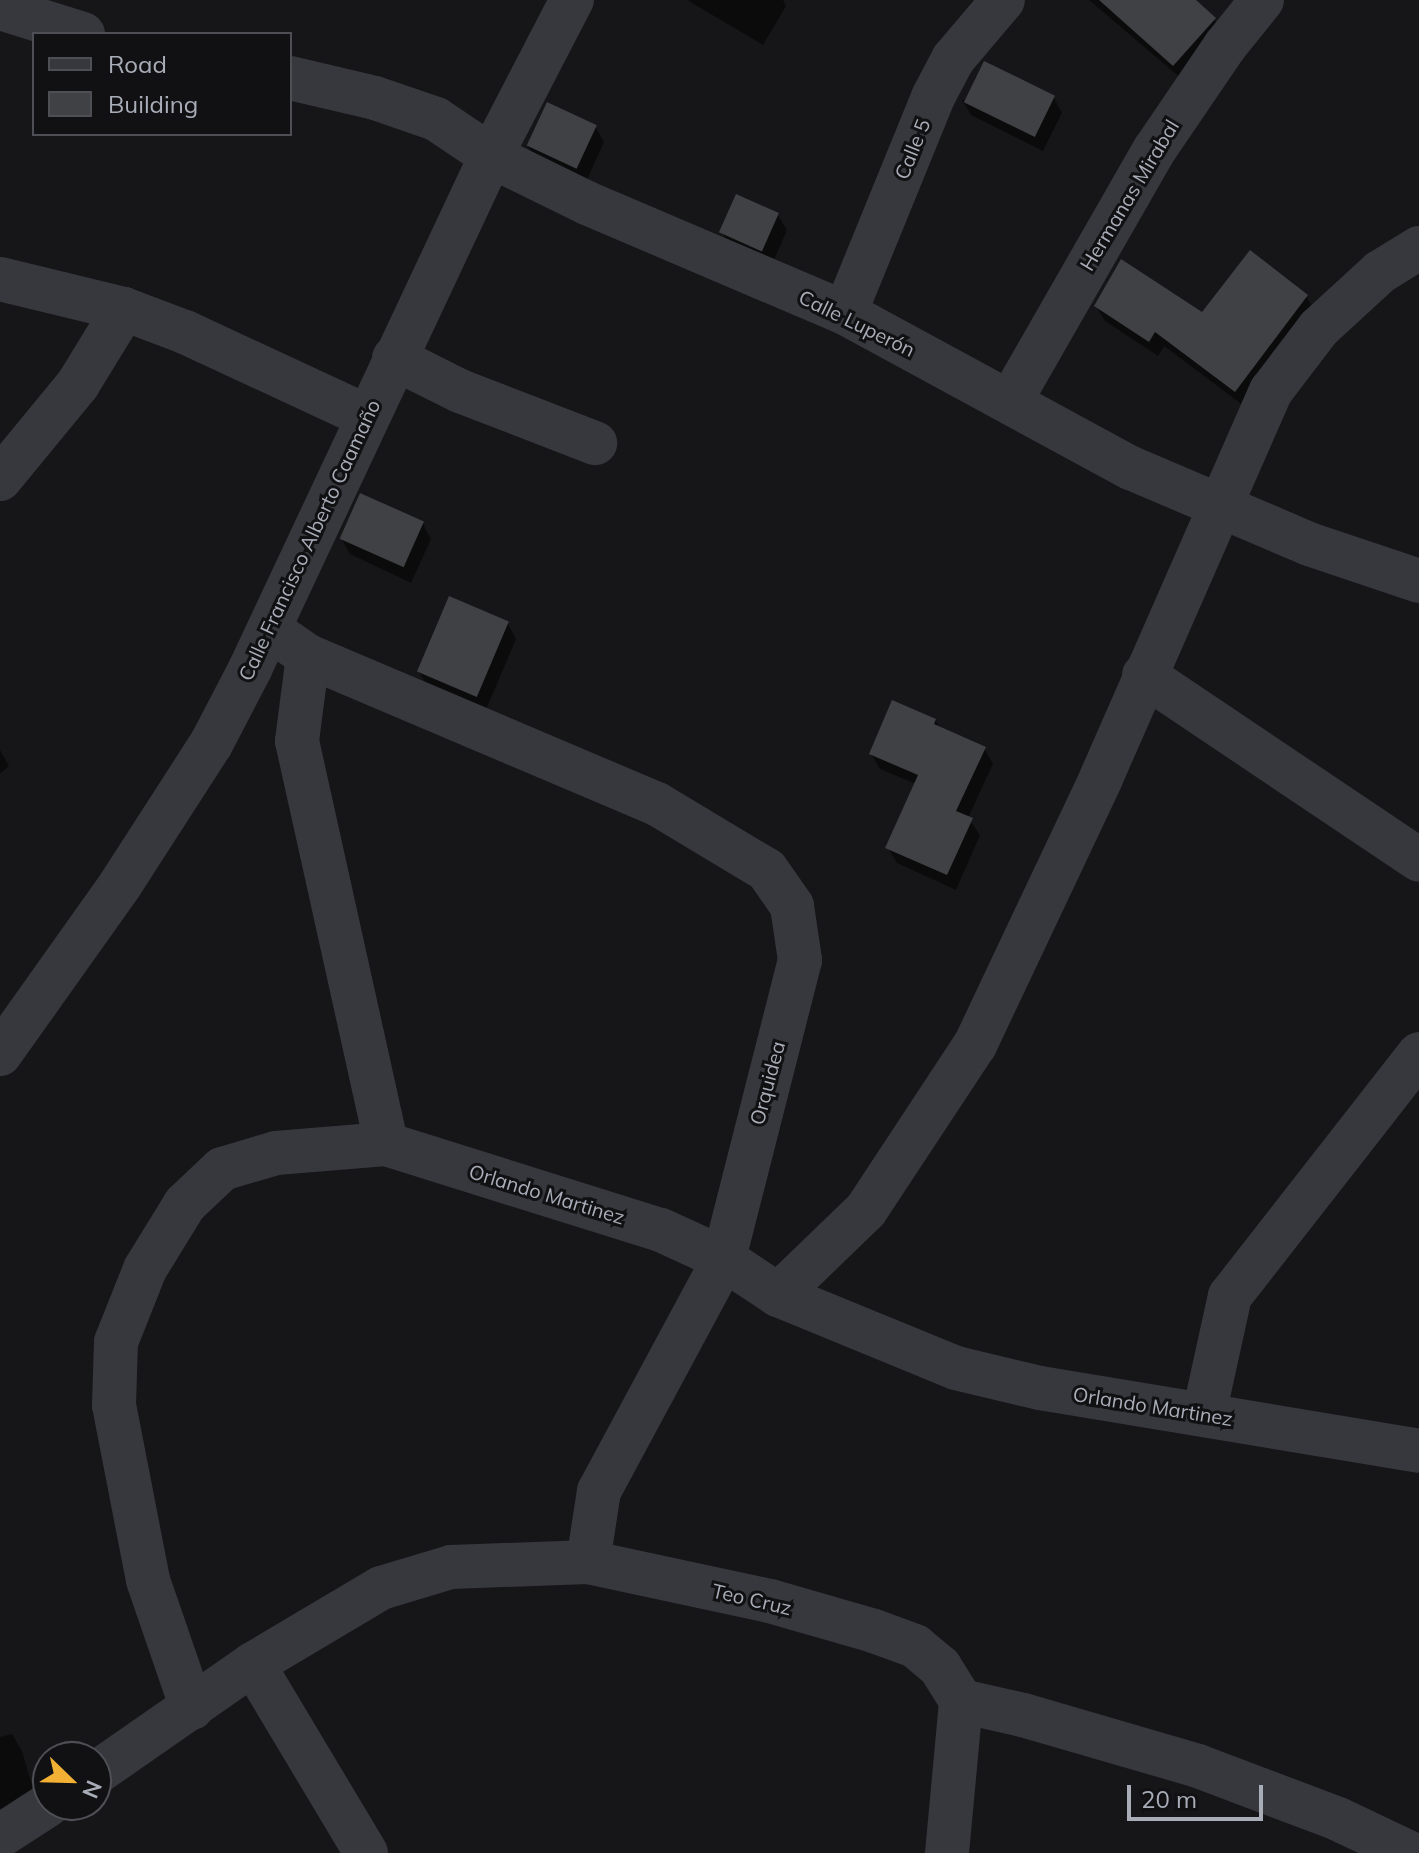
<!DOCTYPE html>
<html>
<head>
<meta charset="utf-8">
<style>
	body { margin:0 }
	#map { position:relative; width:1419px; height:1853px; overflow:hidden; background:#161618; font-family:Mulish,sans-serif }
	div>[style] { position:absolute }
	.shadow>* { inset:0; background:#0007 }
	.building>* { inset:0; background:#404145; transform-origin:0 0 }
	.minor>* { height:44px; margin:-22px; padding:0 22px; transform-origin:22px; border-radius:22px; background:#37383d }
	span { translate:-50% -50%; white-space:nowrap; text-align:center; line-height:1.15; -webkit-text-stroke:6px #111113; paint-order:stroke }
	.street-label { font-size:20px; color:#a8adb8 }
	.legend { position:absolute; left:32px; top:32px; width:260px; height:104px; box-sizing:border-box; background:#111113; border:2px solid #4d4f55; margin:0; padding:10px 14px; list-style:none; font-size:24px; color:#a8adb8 }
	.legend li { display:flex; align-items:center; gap:16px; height:40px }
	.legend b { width:40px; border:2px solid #4d4f55 }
	.north { position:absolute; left:32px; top:1741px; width:80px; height:80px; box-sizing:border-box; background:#111113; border:2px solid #4d4f55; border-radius:50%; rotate:113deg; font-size:22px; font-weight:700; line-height:32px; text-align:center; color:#a8adb8 }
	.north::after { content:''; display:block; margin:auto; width:28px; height:36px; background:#f2b134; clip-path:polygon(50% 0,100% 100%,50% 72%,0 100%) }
	.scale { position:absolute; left:1127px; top:1785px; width:136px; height:36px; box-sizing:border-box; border:4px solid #a8adb8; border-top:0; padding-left:10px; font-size:24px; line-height:28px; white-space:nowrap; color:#a8adb8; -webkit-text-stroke:6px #111113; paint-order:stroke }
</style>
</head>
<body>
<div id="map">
	<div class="shadow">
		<i style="clip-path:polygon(687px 0,783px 0,786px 6px,763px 45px)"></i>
		<i style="clip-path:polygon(1089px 0,1195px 0,1214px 19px,1223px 34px,1183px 80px)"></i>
		<i style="clip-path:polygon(1054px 98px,1062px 113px,1043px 151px,971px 115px,962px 100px)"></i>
		<i style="clip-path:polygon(595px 126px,604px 142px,585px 184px,536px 160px,527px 145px)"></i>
		<i style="clip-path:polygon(778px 215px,787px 230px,772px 265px,731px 248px,722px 232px)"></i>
		<i style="clip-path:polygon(1306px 296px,1315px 311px,1244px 406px,1164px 346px,1158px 356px,1105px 321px,1096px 306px,1203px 315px)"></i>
		<i style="clip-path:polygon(423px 524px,431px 539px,411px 583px,350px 554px,341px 538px)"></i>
		<i style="clip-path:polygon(508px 624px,516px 639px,485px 712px,428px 687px,419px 672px)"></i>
		<i style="clip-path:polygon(935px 720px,940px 728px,984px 748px,993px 764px,968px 818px,980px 835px,956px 890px,897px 863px,888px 848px,916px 784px,880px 769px,871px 754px)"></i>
		<i style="clip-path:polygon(0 750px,9px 766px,0 774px)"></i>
		<i style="clip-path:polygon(12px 1734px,22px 1751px,38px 1806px,0 1825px,0 1737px)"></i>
	</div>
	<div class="building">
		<i style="clip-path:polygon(1099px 0,1196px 0,1216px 18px,1173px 66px)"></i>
		<i style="left:984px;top:61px;width:79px;height:46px;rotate:26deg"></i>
		<i style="left:547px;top:102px;width:55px;height:48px;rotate:25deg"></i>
		<i style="left:736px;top:194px;width:47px;height:42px;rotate:24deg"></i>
		<i style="clip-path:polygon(1250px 250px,1308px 295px,1235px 392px,1155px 332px,1149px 342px,1094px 306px,1121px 259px,1202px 312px)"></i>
		<i style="left:360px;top:493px;width:70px;height:50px;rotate:24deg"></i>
		<i style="left:449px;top:596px;width:65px;height:82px;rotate:23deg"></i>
		<i style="clip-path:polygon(892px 700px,936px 719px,934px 724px,986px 747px,956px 811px,973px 818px,947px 875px,885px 848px,918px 775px,869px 754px)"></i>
	</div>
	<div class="minor">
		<i style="left:0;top:8px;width:87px;rotate:17.4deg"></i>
		<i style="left:290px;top:78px;width:87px;rotate:13.2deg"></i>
		<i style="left:375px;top:98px;width:65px;rotate:19deg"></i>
		<i style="left:436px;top:119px;width:66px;rotate:33.9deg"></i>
		<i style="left:491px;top:156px;width:107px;rotate:26.1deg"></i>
		<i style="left:587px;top:203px;width:280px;rotate:23.1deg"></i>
		<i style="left:845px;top:313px;width:325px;rotate:28.5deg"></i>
		<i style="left:1131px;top:468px;width:194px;rotate:23.1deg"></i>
		<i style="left:1309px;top:544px;width:116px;rotate:18.6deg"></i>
		<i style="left:0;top:279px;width:128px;rotate:13.6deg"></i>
		<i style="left:124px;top:309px;width:65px;rotate:20.7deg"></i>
		<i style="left:185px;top:332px;width:200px;rotate:24.9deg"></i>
		<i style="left:845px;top:313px;width:233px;rotate:-67.8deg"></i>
		<i style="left:933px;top:97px;width:43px;rotate:-62.2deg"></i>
		<i style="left:953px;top:59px;width:77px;rotate:-49.7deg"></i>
		<i style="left:394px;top:358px;width:74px;rotate:26.6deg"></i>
		<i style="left:460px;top:391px;width:145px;rotate:21.1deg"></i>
		<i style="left:1011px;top:400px;width:289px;rotate:-60.2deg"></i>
		<i style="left:1155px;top:149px;width:125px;rotate:-55.8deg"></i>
		<i style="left:1225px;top:46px;width:59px;rotate:-51.2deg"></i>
		<i style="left:0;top:479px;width:123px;rotate:-50.6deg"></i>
		<i style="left:78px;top:384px;width:88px;rotate:-58.5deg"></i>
		<i style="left:269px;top:629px;width:47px;rotate:34.7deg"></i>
		<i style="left:308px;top:656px;width:379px;rotate:23deg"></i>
		<i style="left:657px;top:804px;width:128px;rotate:31deg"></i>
		<i style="left:767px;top:870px;width:44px;rotate:55.2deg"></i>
		<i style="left:792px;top:906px;width:55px;rotate:81.6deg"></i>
		<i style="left:800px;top:960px;width:309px;rotate:104.3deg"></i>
		<i style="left:724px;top:1259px;width:264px;rotate:118.3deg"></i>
		<i style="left:599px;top:1491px;width:72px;rotate:98.8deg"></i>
		<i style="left:308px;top:656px;width:86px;rotate:97.4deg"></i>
		<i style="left:297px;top:741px;width:413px;rotate:77.5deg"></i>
		<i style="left:1144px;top:675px;width:331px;rotate:33.9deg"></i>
		<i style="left:0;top:1054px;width:207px;rotate:-54.6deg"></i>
		<i style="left:120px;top:885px;width:168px;rotate:-57.2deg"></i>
		<i style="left:211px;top:744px;width:85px;rotate:-62.5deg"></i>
		<i style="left:250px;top:669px;width:567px;rotate:-64.84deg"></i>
		<i style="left:491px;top:156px;width:176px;rotate:-62.6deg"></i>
		<i style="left:778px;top:1295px;width:122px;rotate:-44deg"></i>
		<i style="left:866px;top:1210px;width:198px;rotate:-56.6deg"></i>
		<i style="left:975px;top:1045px;width:295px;rotate:-64.7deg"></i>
		<i style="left:1101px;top:778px;width:423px;rotate:-66.3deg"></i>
		<i style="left:1271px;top:391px;width:79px;rotate:-52.7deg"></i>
		<i style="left:1319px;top:328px;width:83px;rotate:-42.6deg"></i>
		<i style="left:1380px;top:272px;width:46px;rotate:-31.6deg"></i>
		<i style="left:1204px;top:1414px;width:121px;rotate:-77.6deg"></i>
		<i style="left:1230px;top:1296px;width:307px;rotate:-52deg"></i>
		<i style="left:253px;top:1664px;width:220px;rotate:59.1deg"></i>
		<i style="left:192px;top:1708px;width:135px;rotate:-109deg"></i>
		<i style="left:148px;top:1580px;width:178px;rotate:-101deg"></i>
		<i style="left:114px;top:1405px;width:63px;rotate:-88.2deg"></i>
		<i style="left:116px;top:1342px;width:79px;rotate:-68.3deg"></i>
		<i style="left:145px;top:1269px;width:76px;rotate:-58.4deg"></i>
		<i style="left:185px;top:1204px;width:51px;rotate:-43.4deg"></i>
		<i style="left:222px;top:1169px;width:56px;rotate:-16.5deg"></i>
		<i style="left:276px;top:1153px;width:110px;rotate:-4.7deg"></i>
		<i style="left:386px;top:1144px;width:288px;rotate:17.4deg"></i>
		<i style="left:661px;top:1230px;width:69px;rotate:24.7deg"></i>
		<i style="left:724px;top:1259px;width:65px;rotate:33.7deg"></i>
		<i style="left:778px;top:1295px;width:192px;rotate:22.3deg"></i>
		<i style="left:956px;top:1368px;width:86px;rotate:13.4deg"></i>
		<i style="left:1040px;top:1388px;width:384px;rotate:9.4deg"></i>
		<i style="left:96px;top:1773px;width:191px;rotate:-34.8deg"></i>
		<i style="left:253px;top:1664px;width:149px;rotate:-30.7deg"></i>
		<i style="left:381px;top:1588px;width:73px;rotate:-16.7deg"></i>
		<i style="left:451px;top:1567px;width:137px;rotate:-2.1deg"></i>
		<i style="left:588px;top:1562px;width:186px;rotate:12.1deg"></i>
		<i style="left:770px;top:1601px;width:108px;rotate:16.1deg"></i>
		<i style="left:874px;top:1631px;width:44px;rotate:20.1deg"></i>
		<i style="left:915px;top:1646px;width:33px;rotate:40deg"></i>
		<i style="left:940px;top:1667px;width:40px;rotate:58deg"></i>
		<i style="left:961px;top:1701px;width:64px;rotate:12.7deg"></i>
		<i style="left:1023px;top:1715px;width:182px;rotate:16.2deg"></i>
		<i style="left:1198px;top:1766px;width:150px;rotate:20.7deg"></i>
		<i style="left:1338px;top:1819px;width:80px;rotate:25.3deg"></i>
		<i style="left:0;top:1836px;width:57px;rotate:-32.9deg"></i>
		<i style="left:947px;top:1853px;width:153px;rotate:-84.7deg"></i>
	</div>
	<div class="street-label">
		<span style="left:912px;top:149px;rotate:-68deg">Calle 5</span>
		<span style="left:1129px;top:195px;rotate:-59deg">Hermanas Mirabal</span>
		<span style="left:857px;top:323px;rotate:26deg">Calle Luperón</span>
		<span style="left:309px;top:540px;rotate:-65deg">Calle Francisco Alberto Caamaño</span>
		<span style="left:767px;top:1083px;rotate:-75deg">Orquidea</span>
		<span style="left:547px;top:1194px;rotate:17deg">Orlando Martinez</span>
		<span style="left:1153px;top:1406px;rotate:9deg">Orlando Martinez</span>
		<span style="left:752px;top:1599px;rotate:13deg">Teo Cruz</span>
	</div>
	<ul class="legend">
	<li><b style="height:10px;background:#37383d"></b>Road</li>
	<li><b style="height:22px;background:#404145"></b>Building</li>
	</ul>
	<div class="north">N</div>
	<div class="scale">20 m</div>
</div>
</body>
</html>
